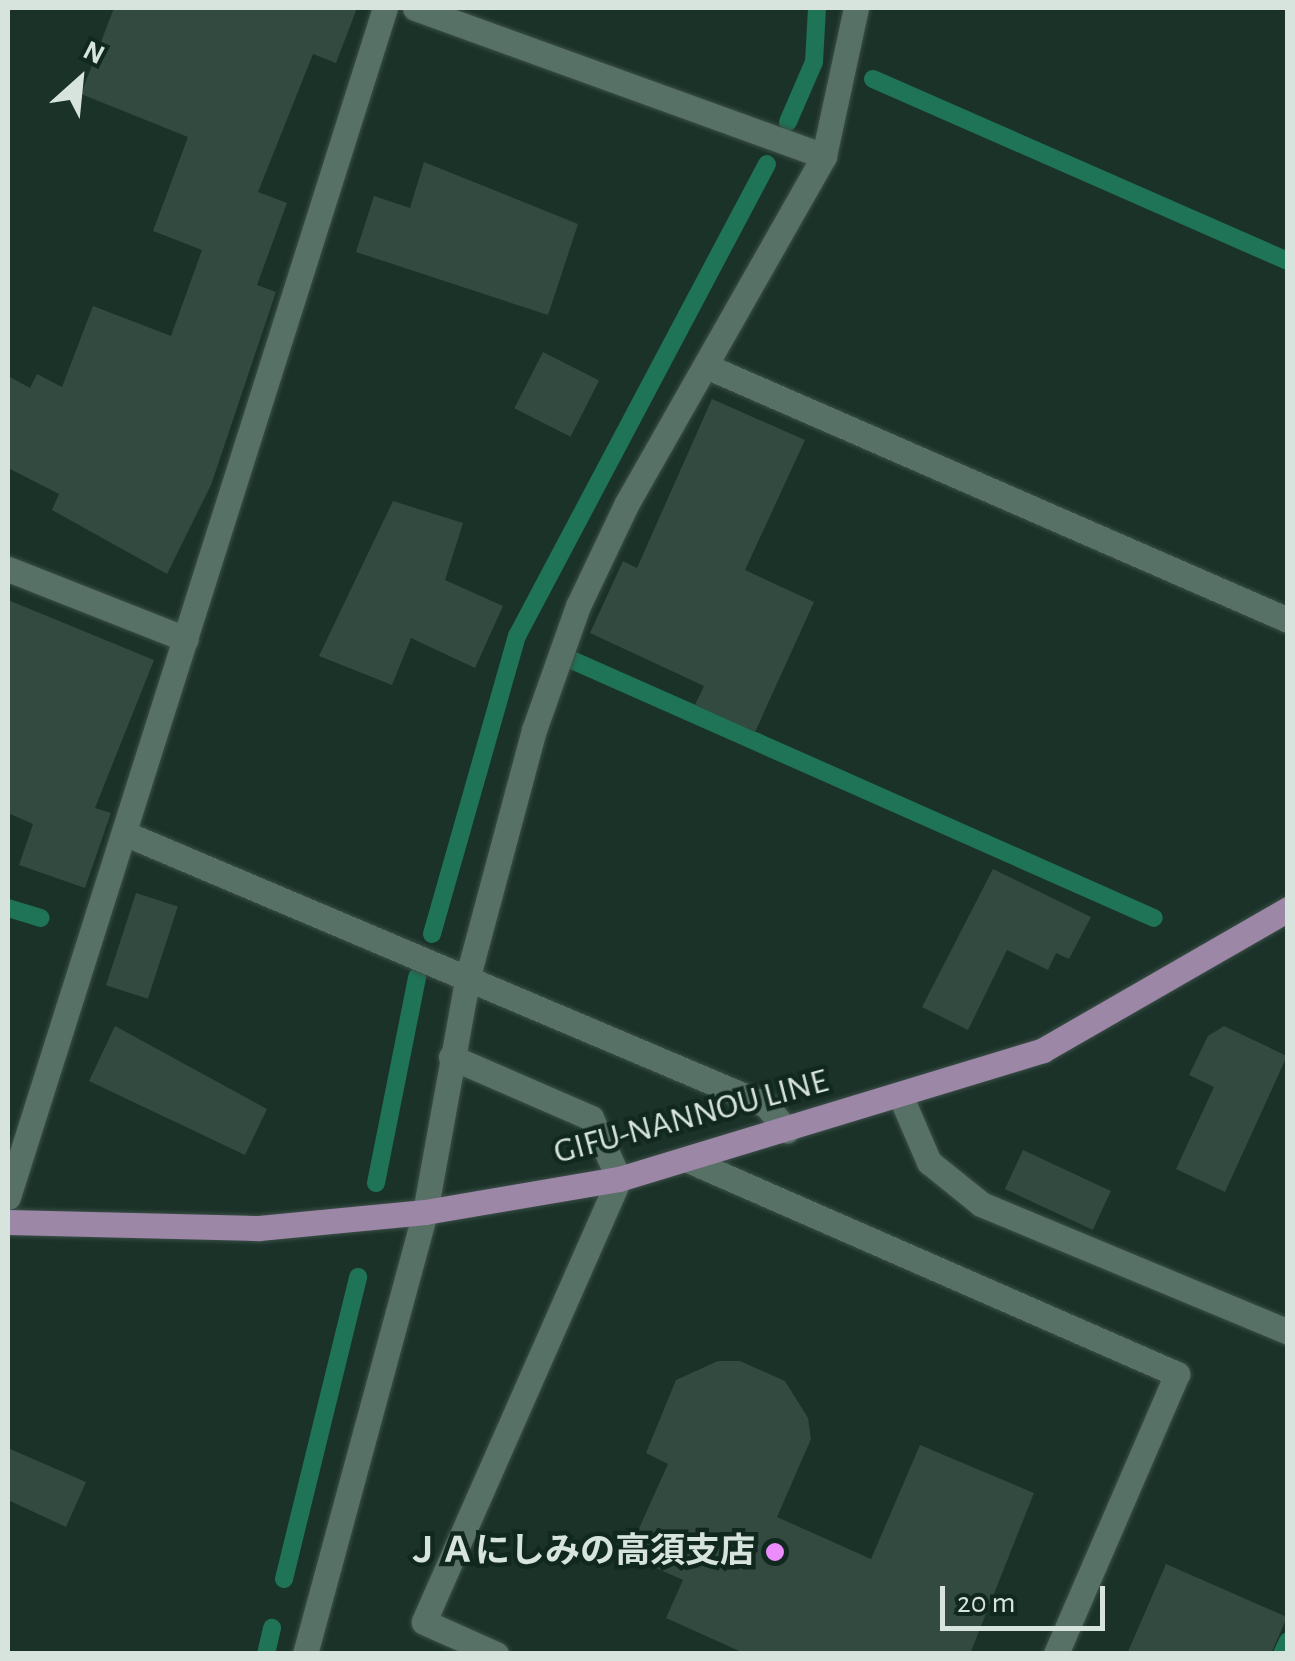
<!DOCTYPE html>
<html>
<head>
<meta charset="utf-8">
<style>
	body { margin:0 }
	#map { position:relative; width:1295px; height:1661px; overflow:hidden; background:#1b3229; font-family:"Alegreya Sans","Noto Sans JP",sans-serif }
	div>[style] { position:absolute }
	.stream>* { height:18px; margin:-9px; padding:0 9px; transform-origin:9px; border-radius:9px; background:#1f7357 }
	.building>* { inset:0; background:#324a40; transform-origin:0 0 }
	.roads { filter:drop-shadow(0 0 2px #3b4f47) drop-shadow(0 0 2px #3b4f47) }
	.lane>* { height:25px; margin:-12.5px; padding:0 12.5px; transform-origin:12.5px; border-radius:12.5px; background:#587166 }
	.street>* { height:25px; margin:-12.5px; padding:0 12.5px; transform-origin:12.5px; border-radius:12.5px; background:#587166 }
	.primary>* { height:25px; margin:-12.5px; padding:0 12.5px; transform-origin:12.5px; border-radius:12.5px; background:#9c87a7 }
	.dots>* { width:28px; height:28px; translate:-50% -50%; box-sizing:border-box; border:5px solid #11281f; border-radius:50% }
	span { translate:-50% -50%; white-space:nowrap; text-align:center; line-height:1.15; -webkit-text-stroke:9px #11281f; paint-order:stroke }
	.street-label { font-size:35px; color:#d6e4dd }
	.poi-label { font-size:35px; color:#d6e4dd; font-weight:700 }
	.right { translate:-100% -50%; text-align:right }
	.frame { position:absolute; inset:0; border:10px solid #d6e4dd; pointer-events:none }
	.north { position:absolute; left:30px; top:30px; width:100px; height:100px; -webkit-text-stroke:8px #11281f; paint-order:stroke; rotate:27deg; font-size:28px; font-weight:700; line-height:40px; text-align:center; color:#d6e4dd }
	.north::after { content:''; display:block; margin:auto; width:35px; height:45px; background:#d6e4dd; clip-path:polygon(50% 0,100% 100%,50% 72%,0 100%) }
	.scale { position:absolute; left:940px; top:1586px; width:165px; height:45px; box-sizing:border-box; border:5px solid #d6e4dd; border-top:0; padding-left:12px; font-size:30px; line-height:35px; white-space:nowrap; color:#d6e4dd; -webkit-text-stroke:8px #11281f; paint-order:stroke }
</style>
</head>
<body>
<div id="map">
	<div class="stream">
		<i style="left:873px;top:79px;width:453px;rotate:23.7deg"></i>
		<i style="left:788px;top:122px;width:65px;rotate:-66.6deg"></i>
		<i style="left:814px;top:62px;width:54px;rotate:-86.8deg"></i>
		<i style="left:574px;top:661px;width:634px;rotate:23.9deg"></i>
		<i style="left:8px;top:908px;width:34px;rotate:17deg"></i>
		<i style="left:432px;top:934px;width:310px;rotate:-74.1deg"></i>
		<i style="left:517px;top:636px;width:534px;rotate:-62.09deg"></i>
		<i style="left:376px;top:1183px;width:210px;rotate:-78.7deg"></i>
		<i style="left:284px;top:1579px;width:311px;rotate:-76.2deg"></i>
		<i style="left:266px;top:1654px;width:27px;rotate:-77deg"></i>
		<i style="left:1282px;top:1654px;width:14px;rotate:-65deg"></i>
	</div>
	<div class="building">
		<i style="clip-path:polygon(114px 8px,357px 8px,336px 63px,313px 54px,258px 192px,287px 203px,257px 285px,276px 292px,211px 485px,167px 574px,52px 510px,59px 494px,8px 468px,8px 376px,30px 388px,37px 374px,62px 387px,93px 306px,171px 336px,202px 250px,153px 231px,188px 137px,81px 94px)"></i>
		<i style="clip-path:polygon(424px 162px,578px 224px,548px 315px,356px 252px,374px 196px,410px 208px)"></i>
		<i style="left:543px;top:352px;width:63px;height:63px;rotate:27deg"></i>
		<i style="clip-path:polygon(712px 399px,805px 440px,745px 570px,814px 602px,755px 732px,695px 705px,704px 686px,590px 633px,623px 561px,637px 568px)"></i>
		<i style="clip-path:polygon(393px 501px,463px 523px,445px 580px,503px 606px,475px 668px,411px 638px,392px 685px,319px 656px)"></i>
		<i style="clip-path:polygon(8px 600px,154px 660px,95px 808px,111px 813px,85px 888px,19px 865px,33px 824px,8px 813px)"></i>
		<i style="clip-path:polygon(993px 869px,1091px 917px,1069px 959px,1056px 953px,1048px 970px,1007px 950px,968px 1030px,922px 1007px)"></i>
		<i style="left:136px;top:893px;width:44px;height:97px;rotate:18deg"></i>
		<i style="clip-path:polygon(115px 1026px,267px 1109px,245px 1155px,89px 1081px)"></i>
		<i style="clip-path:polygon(1224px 1026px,1287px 1056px,1225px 1192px,1176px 1169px,1214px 1087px,1189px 1075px,1208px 1036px)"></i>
		<i style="left:1023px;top:1150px;width:97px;height:43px;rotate:25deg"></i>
		<i style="clip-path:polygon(718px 1361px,740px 1361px,785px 1381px,808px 1418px,811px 1439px,777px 1517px,871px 1559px,920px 1445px,1034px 1493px,970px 1654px,746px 1654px,666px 1618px,683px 1580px,627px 1555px,668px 1464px,646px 1453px,676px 1380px)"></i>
		<i style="clip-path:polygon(8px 1448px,86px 1482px,66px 1527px,8px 1500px)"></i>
		<i style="clip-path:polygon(1166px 1564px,1287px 1617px,1271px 1654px,1127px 1654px)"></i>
	</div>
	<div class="roads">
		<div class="lane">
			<i style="left:451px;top:1057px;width:153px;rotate:23.5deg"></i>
			<i style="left:591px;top:1118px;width:67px;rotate:65.3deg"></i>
			<i style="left:619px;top:1179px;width:484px;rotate:113.8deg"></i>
			<i style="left:424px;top:1622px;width:79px;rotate:24deg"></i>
			<i style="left:688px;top:1160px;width:534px;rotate:23.64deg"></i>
			<i style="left:1177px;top:1374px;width:305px;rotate:113.4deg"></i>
		</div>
		<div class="street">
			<i style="left:415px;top:8px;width:435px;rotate:19.9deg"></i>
			<i style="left:706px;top:366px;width:635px;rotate:23.58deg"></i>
			<i style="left:8px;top:569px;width:191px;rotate:21.5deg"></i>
			<i style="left:124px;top:833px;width:697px;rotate:22.96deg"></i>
			<i style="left:766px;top:1105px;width:33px;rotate:51deg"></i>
			<i style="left:900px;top:1095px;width:73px;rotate:66.6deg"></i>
			<i style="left:929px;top:1162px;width:67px;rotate:38.9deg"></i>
			<i style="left:981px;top:1204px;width:333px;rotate:22.6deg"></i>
			<i style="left:8px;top:1197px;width:1247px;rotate:-72.41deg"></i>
			<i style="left:305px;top:1654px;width:458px;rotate:-74.8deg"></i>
			<i style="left:425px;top:1212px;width:240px;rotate:-79.7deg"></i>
			<i style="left:468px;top:976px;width:255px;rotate:-75deg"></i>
			<i style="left:534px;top:730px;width:132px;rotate:-70.5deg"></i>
			<i style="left:578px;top:606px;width:114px;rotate:-64.6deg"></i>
			<i style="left:627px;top:503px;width:399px;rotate:-60.4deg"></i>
			<i style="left:824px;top:156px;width:151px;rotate:-77.8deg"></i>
		</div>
		<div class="primary">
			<i style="left:8px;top:1222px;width:251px;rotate:1.4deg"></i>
			<i style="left:259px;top:1228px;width:167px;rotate:-5.5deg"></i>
			<i style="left:425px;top:1212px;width:197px;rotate:-9.7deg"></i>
			<i style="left:619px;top:1179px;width:443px;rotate:-16.9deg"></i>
			<i style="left:1043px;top:1050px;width:283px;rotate:-29.9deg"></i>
		</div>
	</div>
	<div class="dots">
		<i style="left:775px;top:1552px;background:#eb8dfb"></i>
	</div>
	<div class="street-label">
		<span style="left:691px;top:1117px;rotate:-15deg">GIFU-NANNOU LINE</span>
	</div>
	<div class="poi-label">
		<span class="right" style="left:755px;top:1552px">ＪＡにしみの高須支店</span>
	</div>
	<div class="frame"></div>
	<div class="north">N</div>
	<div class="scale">20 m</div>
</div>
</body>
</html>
